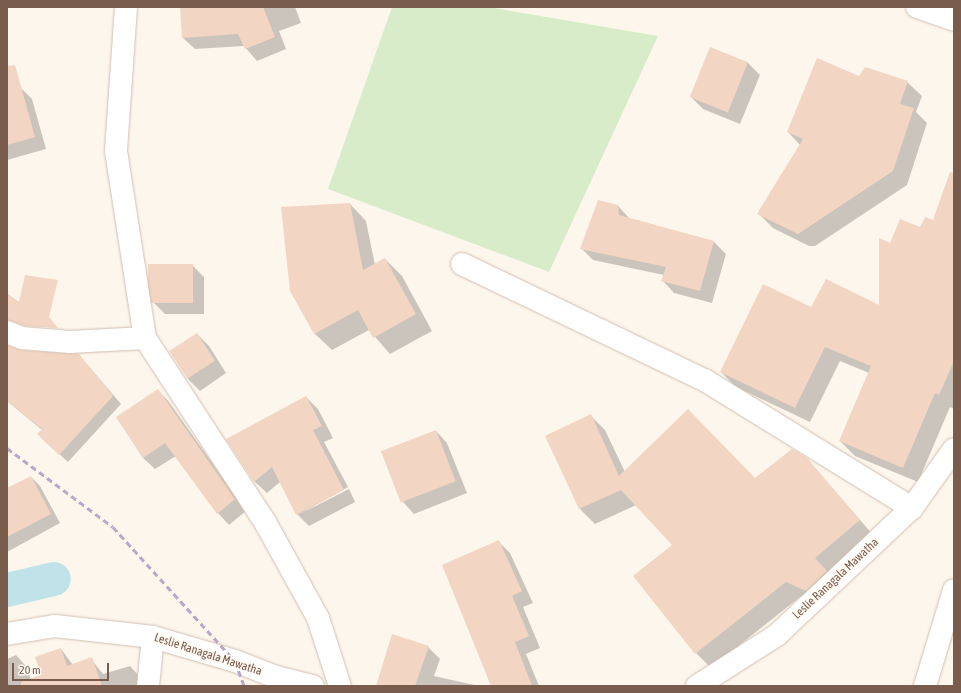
<!DOCTYPE html>
<html>
<head>
<meta charset="utf-8">
<style>
	body { margin:0 }
	#map { position:relative; width:961px; height:693px; overflow:hidden; background:#fdf6ec; font-family:"Asap Condensed",sans-serif }
	div>[style] { position:absolute }
	.green>* { inset:0; background:#d8ecc9 }
	.shadow>* { inset:0; background:#0003 }
	.canal>* { height:34px; margin:-17px; padding:0 17px; transform-origin:17px; border-radius:17px; background:#bfe3e8 }
	.building>* { inset:0; background:#f3d5c3; transform-origin:0 0 }
	.roads { filter:drop-shadow(0 0 1px #d1beb0) drop-shadow(0 0 1px #d1beb0) }
	.street>* { height:22px; margin:-11px; padding:0 11px; transform-origin:11px; border-radius:11px; background:#fff }
	.secondary>* { height:22px; margin:-11px; padding:0 11px; transform-origin:11px; border-radius:11px; background:#fff }
	.rail>* { height:3px; margin-top:-1.5px; transform-origin:0; background:repeating-linear-gradient(90deg,#b9a8c9 0 6px,transparent 0 10px) }
	span { translate:-50% -50%; white-space:nowrap; text-align:center; line-height:1.15; -webkit-text-stroke:3.5px #fffaf3; paint-order:stroke }
	.street-label { font-size:12px; color:#7a5c4d }
	.frame { position:absolute; inset:0; border:8px solid #7a5c4d; pointer-events:none }
	.scale { position:absolute; left:12px; top:663px; width:97px; height:18px; box-sizing:border-box; border:2px solid #7a5c4d; border-top:0; padding-left:5px; font-size:12px; line-height:14px; white-space:nowrap; color:#7a5c4d; -webkit-text-stroke:3px #fffaf3; paint-order:stroke }
</style>
</head>
<body>
<div id="map">
	<div class="green">
		<i style="clip-path:polygon(392px 7px,488px 7px,658px 36px,549px 272px,328px 189px)"></i>
	</div>
	<div class="shadow">
		<i style="clip-path:polygon(181px 7px,295px 7px,301px 23px,279px 31px,286px 49px,257px 61px,244px 46px,195px 49px,183px 38px)"></i>
		<i style="clip-path:polygon(711px 48px,748px 63px,760px 75px,740px 124px,703px 109px,691px 97px)"></i>
		<i style="clip-path:polygon(859px 77px,907px 82px,922px 96px,916px 112px,927px 123px,907px 185px,815px 246px,809px 246px,773px 228px,758px 213px,800px 145px,788px 132px)"></i>
		<i style="clip-path:polygon(20px 87px,32px 99px,46px 149px,7px 160px,7px 90px)"></i>
		<i style="clip-path:polygon(954px 193px,954px 409px,950px 407px,918px 482px,855px 456px,840px 441px,869px 373px,840px 361px,810px 422px,736px 387px,721px 372px,812px 308px,880px 307px,891px 244px,934px 222px)"></i>
		<i style="clip-path:polygon(350px 204px,366px 221px,375px 265px,385px 259px,402px 276px,432px 331px,390px 354px,369px 330px,332px 350px,315px 334px,291px 290px)"></i>
		<i style="clip-path:polygon(618px 206px,630px 219px,714px 242px,726px 254px,712px 303px,674px 293px,663px 281px,664px 275px,593px 260px,581px 248px)"></i>
		<i style="clip-path:polygon(192px 265px,204px 277px,204px 314px,165px 314px,153px 302px)"></i>
		<i style="clip-path:polygon(197px 334px,209px 346px,226px 373px,200px 391px,188px 379px)"></i>
		<i style="clip-path:polygon(79px 355px,121px 404px,68px 462px,46px 442px,42px 430px,7px 401px,7px 387px)"></i>
		<i style="clip-path:polygon(158px 390px,169px 402px,246px 511px,229px 525px,218px 513px,176px 456px,155px 469px,143px 458px,117px 418px)"></i>
		<i style="clip-path:polygon(306px 397px,318px 409px,333px 438px,324px 442px,348px 487px,300px 514px,349px 489px,355px 502px,309px 526px,297px 514px,280px 482px,267px 493px,255px 482px,227px 440px)"></i>
		<i style="clip-path:polygon(590px 415px,605px 430px,625px 472px,755px 479px,807px 459px,874px 536px,821px 605px,801px 596px,711px 668px,696px 653px,673px 545px,636px 505px,595px 524px,580px 509px,546px 436px)"></i>
		<i style="clip-path:polygon(436px 431px,447px 443px,467px 493px,414px 514px,403px 502px)"></i>
		<i style="clip-path:polygon(31px 477px,40px 486px,60px 523px,7px 552px,7px 489px)"></i>
		<i style="clip-path:polygon(498px 541px,510px 553px,533px 603px,523px 607px,540px 648px,526px 654px,539px 686px,492px 686px)"></i>
		<i style="clip-path:polygon(428px 647px,440px 659px,434px 676px,479px 686px,377px 686px)"></i>
		<i style="clip-path:polygon(61px 649px,73px 665px,91px 659px,103px 674px,130px 666px,139px 676px,143px 686px,45px 686px)"></i>
		<i style="clip-path:polygon(16px 655px,25px 665px,34px 686px,7px 686px,7px 659px)"></i>
	</div>
	<div class="canal">
		<i style="left:7px;top:590px;width:48px;rotate:-13.2deg"></i>
	</div>
	<div class="building">
		<i style="clip-path:polygon(180px 7px,263px 7px,275px 37px,245px 49px,238px 34px,182px 38px)"></i>
		<i style="left:710px;top:47px;width:41px;height:54px;rotate:22deg"></i>
		<i style="clip-path:polygon(817px 58px,859px 76px,865px 67px,908px 81px,900px 104px,914px 108px,893px 171px,798px 234px,757px 214px,803px 139px,787px 132px)"></i>
		<i style="clip-path:polygon(15px 65px,35px 137px,7px 145px,7px 66px)"></i>
		<i style="clip-path:polygon(950px 172px,954px 173px,954px 361px,939px 395px,935px 393px,903px 468px,839px 441px,871px 366px,825px 347px,795px 408px,720px 372px,763px 284px,811px 307px,826px 279px,879px 305px,879px 238px,890px 243px,900px 219px,920px 227px,925px 217px,933px 220px)"></i>
		<i style="clip-path:polygon(598px 200px,618px 205px,619px 215px,714px 241px,700px 291px,661px 281px,666px 267px,580px 249px)"></i>
		<i style="clip-path:polygon(350px 203px,363px 270px,385px 258px,416px 314px,373px 338px,358px 310px,314px 334px,290px 291px,281px 207px)"></i>
		<i style="left:148px;top:264px;width:45px;height:39px"></i>
		<i style="clip-path:polygon(25px 275px,58px 280px,49px 317px,58px 328px,25px 326px,7px 320px,7px 293px,19px 302px)"></i>
		<i style="left:197px;top:333px;width:33px;height:33px;rotate:57deg"></i>
		<i style="clip-path:polygon(7px 345px,21px 350px,79px 354px,113px 396px,59px 455px,37px 434px,42px 429px,7px 401px)"></i>
		<i style="clip-path:polygon(158px 389px,235px 499px,217px 514px,165px 443px,143px 458px,116px 417px)"></i>
		<i style="clip-path:polygon(306px 396px,322px 426px,313px 430px,344px 490px,296px 515px,272px 467px,254px 482px,226px 439px)"></i>
		<i style="clip-path:polygon(688px 409px,755px 478px,792px 449px,807px 458px,860px 520px,815px 558px,827px 571px,806px 591px,786px 582px,695px 654px,633px 576px,672px 545px,621px 490px,579px 509px,545px 436px,591px 414px,619px 476px)"></i>
		<i style="left:436px;top:430px;width:55px;height:59px;rotate:69deg"></i>
		<i style="clip-path:polygon(31px 476px,51px 514px,7px 537px,7px 488px)"></i>
		<i style="clip-path:polygon(499px 540px,522px 591px,512px 596px,529px 636px,515px 642px,532px 686px,491px 686px,442px 565px)"></i>
		<i style="clip-path:polygon(392px 634px,429px 646px,415px 686px,376px 686px)"></i>
		<i style="clip-path:polygon(61px 648px,67px 666px,92px 657px,102px 686px,21px 686px,21px 682px,41px 675px,35px 657px)"></i>
	</div>
	<div class="roads">
		<div class="street">
			<i style="left:126px;top:7px;width:144px;rotate:94deg"></i>
			<i style="left:116px;top:151px;width:189px;rotate:81.2deg"></i>
			<i style="left:145px;top:338px;width:220px;rotate:56.9deg"></i>
			<i style="left:265px;top:522px;width:110px;rotate:61.1deg"></i>
			<i style="left:318px;top:618px;width:71px;rotate:72.1deg"></i>
			<i style="left:917px;top:7px;width:39px;rotate:19deg"></i>
			<i style="left:462px;top:264px;width:271px;rotate:25.6deg"></i>
			<i style="left:706px;top:381px;width:242px;rotate:31.7deg"></i>
			<i style="left:7px;top:332px;width:16px;rotate:22deg"></i>
			<i style="left:22px;top:338px;width:48px;rotate:4.8deg"></i>
			<i style="left:70px;top:342px;width:75px;rotate:-3.1deg"></i>
			<i style="left:148px;top:686px;width:49px;rotate:-84.2deg"></i>
			<i style="left:925px;top:686px;width:100px;rotate:-73.2deg"></i>
		</div>
		<div class="secondary">
			<i style="left:7px;top:634px;width:49px;rotate:-9.5deg"></i>
			<i style="left:55px;top:626px;width:99px;rotate:6.4deg"></i>
			<i style="left:153px;top:637px;width:85px;rotate:16.3deg"></i>
			<i style="left:235px;top:661px;width:44px;rotate:21.3deg"></i>
			<i style="left:276px;top:677px;width:38px;rotate:14deg"></i>
			<i style="left:697px;top:686px;width:95px;rotate:-32.5deg"></i>
			<i style="left:777px;top:635px;width:185px;rotate:-43.3deg"></i>
			<i style="left:912px;top:508px;width:72px;rotate:-54.6deg"></i>
		</div>
	</div>
	<div class="rail">
		<i style="left:7px;top:448px;width:132px;rotate:36.7deg"></i>
		<i style="left:113px;top:527px;width:181px;rotate:47.7deg"></i>
		<i style="left:235px;top:661px;width:27px;rotate:70deg"></i>
	</div>
	<div class="street-label">
		<span style="left:836px;top:579px;rotate:-43deg">Leslie Ranagala Mawatha</span>
		<span style="left:208px;top:655px;rotate:18deg">Leslie Ranagala Mawatha</span>
	</div>
	<div class="frame"></div>
	<div class="scale">20 m</div>
</div>
</body>
</html>
